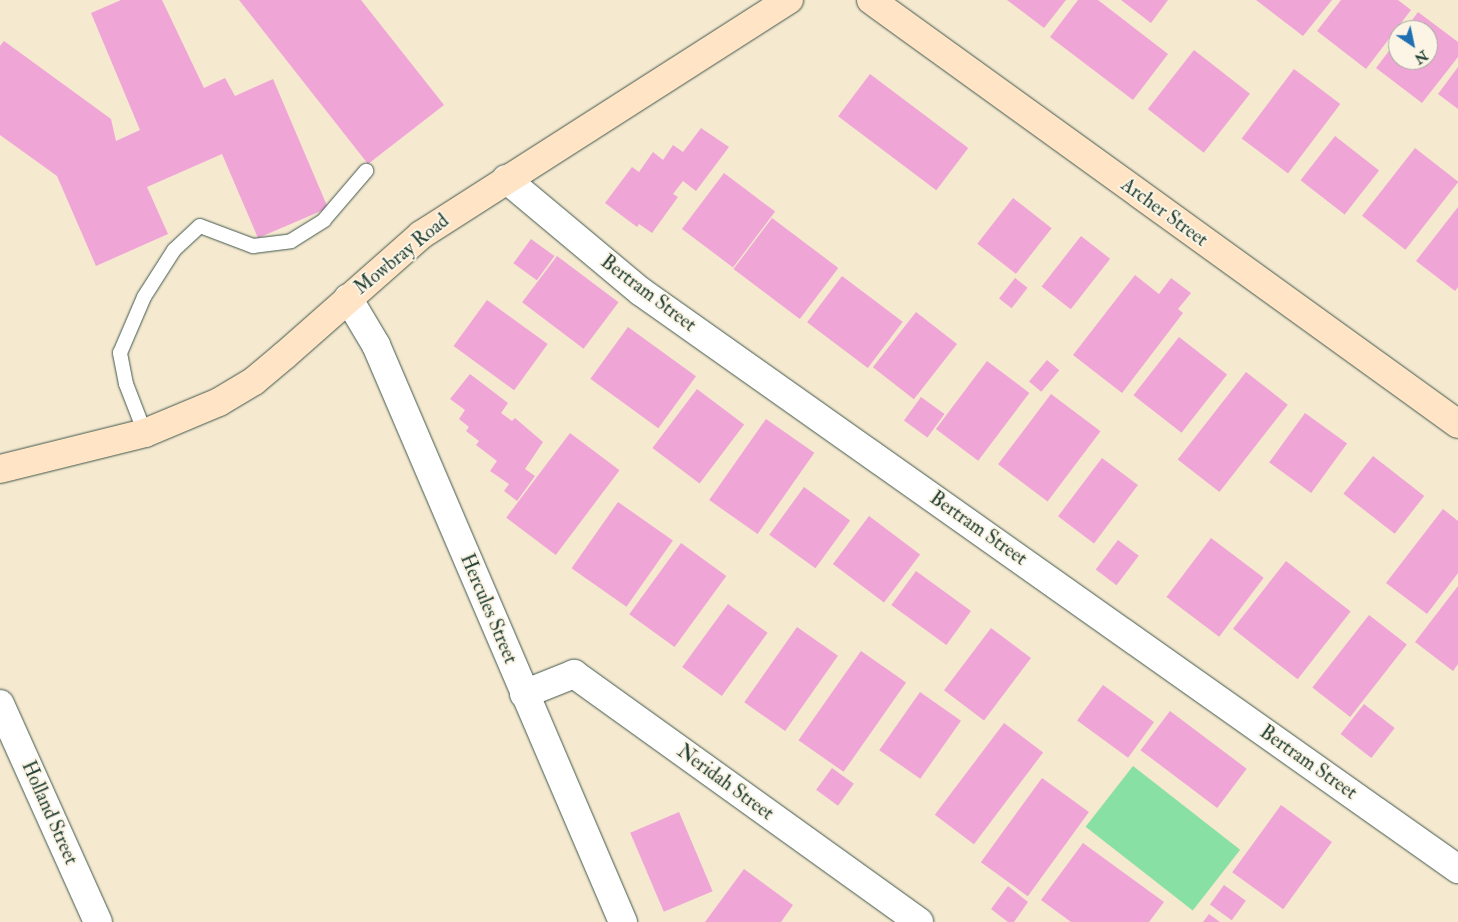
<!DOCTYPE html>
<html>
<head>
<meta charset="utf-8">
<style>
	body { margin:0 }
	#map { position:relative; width:1458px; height:922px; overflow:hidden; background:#f5e9d0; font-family:"IM FELL Double Pica",serif }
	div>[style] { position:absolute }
	.green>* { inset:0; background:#88e0a4; transform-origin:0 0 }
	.building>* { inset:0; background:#f0a5d7; transform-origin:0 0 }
	.roads { filter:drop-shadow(0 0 1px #3f574b) drop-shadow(0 0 1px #3f574b) }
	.lane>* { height:14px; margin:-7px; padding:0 7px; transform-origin:7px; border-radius:7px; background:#fff }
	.street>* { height:28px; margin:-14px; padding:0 14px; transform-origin:14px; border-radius:14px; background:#fff }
	.secondary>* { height:28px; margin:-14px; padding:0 14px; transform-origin:14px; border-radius:14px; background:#ffe4c6 }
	span { translate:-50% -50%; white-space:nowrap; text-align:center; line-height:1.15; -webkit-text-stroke:4px #fcf5e5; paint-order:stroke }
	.street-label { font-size:19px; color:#1f3d34 }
	.north { position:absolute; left:1388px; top:20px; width:50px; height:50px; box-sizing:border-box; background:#fcf5e5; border:1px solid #a4ab9e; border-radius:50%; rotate:146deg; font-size:14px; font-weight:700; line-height:20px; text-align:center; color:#1f3d34 }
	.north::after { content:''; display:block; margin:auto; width:18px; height:22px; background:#1f6fb2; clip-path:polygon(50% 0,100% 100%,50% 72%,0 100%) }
</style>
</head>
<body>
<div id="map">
	<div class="green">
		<i style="left:1133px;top:766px;width:136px;height:77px;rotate:38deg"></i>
	</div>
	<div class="building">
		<i style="clip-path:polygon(121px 0,162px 0,204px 88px,225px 78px,235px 96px,273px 79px,328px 208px,258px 238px,222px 154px,147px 187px,168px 234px,96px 266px,57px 176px,0 135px,0 46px,4px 41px,111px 119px,116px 141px,140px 130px,91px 13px)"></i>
		<i style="clip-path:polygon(239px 0,361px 0,444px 105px,368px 164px)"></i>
		<i style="clip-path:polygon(1007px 0,1066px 0,1044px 28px)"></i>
		<i style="clip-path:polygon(1078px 0,1098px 0,1168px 54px,1133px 100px,1050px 37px)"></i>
		<i style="clip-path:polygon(1121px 0,1168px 0,1151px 23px)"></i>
		<i style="clip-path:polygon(1256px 0,1332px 0,1303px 36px)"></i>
		<i style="clip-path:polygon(1341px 0,1398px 0,1411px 10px,1366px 69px,1317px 31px)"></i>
		<i style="clip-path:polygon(1418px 12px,1458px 42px,1458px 57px,1422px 103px,1376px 68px,1398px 39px,1398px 60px,1428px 60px,1428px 30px,1405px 30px)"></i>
		<i style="left:1194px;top:50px;width:71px;height:75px;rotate:38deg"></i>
		<i style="clip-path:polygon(1458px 67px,1458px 109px,1438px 94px)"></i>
		<i style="left:1294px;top:69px;width:58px;height:87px;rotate:37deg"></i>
		<i style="left:870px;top:74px;width:123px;height:53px;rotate:37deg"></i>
		<i style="clip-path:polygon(701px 128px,729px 147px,696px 191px,683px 181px,673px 194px,678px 197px,652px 233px,639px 224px,637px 227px,605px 203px,632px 167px,639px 172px,653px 152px,663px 160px,673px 145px,683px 152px)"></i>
		<i style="left:1335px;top:136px;width:56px;height:56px;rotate:38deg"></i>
		<i style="left:1415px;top:148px;width:55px;height:86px;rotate:38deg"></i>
		<i style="left:724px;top:173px;width:64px;height:70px;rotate:37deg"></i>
		<i style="left:1013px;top:198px;width:49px;height:58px;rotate:38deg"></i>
		<i style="clip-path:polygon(1458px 207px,1458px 287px,1455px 291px,1416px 261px)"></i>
		<i style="left:772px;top:218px;width:83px;height:64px;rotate:37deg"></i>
		<i style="left:1081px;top:236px;width:37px;height:64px;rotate:38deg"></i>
		<i style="left:531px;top:239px;width:29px;height:30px;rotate:36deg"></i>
		<i style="left:557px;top:256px;width:77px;height:58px;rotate:37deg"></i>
		<i style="clip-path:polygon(1135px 275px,1159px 294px,1171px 278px,1191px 293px,1178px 309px,1183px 313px,1122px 393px,1073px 355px)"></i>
		<i style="left:842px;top:276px;width:76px;height:58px;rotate:37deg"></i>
		<i style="left:1015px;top:278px;width:16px;height:26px;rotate:38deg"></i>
		<i style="left:487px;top:300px;width:75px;height:57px;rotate:36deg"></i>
		<i style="left:916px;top:312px;width:52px;height:70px;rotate:38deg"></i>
		<i style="left:628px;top:327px;width:84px;height:64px;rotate:36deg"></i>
		<i style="left:1179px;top:337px;width:61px;height:74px;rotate:38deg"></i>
		<i style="left:1047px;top:360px;width:16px;height:28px;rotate:40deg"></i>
		<i style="left:987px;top:361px;width:53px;height:85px;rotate:37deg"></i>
		<i style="left:1246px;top:372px;width:53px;height:111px;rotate:38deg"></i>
		<i style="clip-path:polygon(470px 374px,508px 403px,501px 413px,512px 421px,515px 418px,543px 442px,525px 469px,535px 476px,517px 501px,504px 491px,509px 484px,490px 471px,497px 461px,476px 445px,479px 441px,466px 431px,469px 427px,459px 419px,465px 410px,450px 399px)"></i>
		<i style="left:697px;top:389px;width:59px;height:74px;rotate:37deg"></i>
		<i style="left:1051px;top:394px;width:62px;height:88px;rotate:37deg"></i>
		<i style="left:921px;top:397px;width:29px;height:29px;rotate:36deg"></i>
		<i style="left:1305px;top:413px;width:52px;height:61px;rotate:36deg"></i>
		<i style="left:766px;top:419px;width:59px;height:99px;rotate:35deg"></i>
		<i style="left:570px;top:433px;width:62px;height:106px;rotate:37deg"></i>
		<i style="left:1373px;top:456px;width:65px;height:48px;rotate:38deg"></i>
		<i style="left:1102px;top:458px;width:45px;height:73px;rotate:37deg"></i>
		<i style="left:804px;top:487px;width:57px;height:59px;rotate:36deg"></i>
		<i style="left:618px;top:502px;width:67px;height:81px;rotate:35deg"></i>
		<i style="clip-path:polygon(1443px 509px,1458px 521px,1458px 573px,1427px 614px,1386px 583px)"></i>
		<i style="left:869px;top:516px;width:64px;height:60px;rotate:37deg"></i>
		<i style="left:1211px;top:538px;width:66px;height:74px;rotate:37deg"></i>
		<i style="left:1118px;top:540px;width:26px;height:37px;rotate:37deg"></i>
		<i style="left:681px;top:543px;width:56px;height:88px;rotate:36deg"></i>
		<i style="left:1286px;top:561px;width:82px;height:86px;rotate:38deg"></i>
		<i style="left:916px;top:571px;width:68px;height:42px;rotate:36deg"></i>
		<i style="clip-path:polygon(1458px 586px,1458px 664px,1453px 671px,1415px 642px)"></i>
		<i style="left:728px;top:604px;width:49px;height:78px;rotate:36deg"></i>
		<i style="left:1369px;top:615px;width:48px;height:92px;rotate:38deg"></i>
		<i style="left:797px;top:627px;width:50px;height:92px;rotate:35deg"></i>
		<i style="left:991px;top:628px;width:50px;height:78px;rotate:37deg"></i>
		<i style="left:861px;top:651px;width:55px;height:109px;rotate:35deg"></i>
		<i style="left:1103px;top:685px;width:63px;height:44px;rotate:36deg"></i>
		<i style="left:920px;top:692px;width:50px;height:71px;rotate:35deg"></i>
		<i style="left:1364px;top:704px;width:39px;height:38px;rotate:38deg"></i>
		<i style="left:1170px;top:711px;width:96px;height:49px;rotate:37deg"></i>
		<i style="left:1004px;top:723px;width:49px;height:115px;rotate:37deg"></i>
		<i style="left:832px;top:768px;width:27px;height:27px;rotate:36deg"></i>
		<i style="left:1042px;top:778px;width:58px;height:104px;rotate:36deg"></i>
		<i style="left:1281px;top:805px;width:63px;height:83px;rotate:36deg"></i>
		<i style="left:679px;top:812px;width:86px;height:53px;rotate:67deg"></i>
		<i style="clip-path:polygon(1083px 843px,1164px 902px,1149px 922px,1071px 922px,1041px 900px)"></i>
		<i style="clip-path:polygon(744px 869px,793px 905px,781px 922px,705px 922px)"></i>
		<i style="left:1224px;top:885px;width:27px;height:24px;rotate:36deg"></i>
		<i style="clip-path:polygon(1008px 886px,1028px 902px,1014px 922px,1008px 922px,991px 909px)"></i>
		<i style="clip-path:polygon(1209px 914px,1220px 922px,1203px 922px)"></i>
	</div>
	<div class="roads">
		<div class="lane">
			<i style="left:145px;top:433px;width:53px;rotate:-111.2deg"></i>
			<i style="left:126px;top:384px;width:32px;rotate:-101deg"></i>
			<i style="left:120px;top:353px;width:61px;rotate:-66.8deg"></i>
			<i style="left:144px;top:297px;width:56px;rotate:-57.4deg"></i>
			<i style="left:174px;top:250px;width:35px;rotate:-43deg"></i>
			<i style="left:200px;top:226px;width:57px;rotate:20.7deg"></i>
			<i style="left:253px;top:246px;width:38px;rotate:-7deg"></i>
			<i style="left:291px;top:241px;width:39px;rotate:-32deg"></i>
			<i style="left:324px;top:220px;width:65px;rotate:-49.4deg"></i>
		</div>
		<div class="street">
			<i style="left:506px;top:179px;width:175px;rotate:39.9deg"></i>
			<i style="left:640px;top:291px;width:1002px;rotate:35.25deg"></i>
			<i style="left:348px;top:298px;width:55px;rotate:59.2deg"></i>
			<i style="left:376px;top:345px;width:628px;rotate:66.83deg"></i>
			<i style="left:524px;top:694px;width:54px;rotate:-21.8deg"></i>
			<i style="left:574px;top:674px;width:425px;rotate:35.7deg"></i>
			<i style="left:0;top:704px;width:239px;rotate:65.8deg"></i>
		</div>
		<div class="secondary">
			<i style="left:871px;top:0;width:724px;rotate:35.84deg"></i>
			<i style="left:0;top:469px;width:149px;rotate:-13.9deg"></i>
			<i style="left:145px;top:433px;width:80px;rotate:-22.7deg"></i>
			<i style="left:219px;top:402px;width:41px;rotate:-31deg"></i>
			<i style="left:254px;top:381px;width:40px;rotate:-40deg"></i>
			<i style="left:285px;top:355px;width:181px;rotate:-41.4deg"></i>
			<i style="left:421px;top:235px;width:437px;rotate:-32.6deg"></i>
		</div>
	</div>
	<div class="street-label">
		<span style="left:1164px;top:213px;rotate:36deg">Archer Street</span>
		<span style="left:402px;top:255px;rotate:-39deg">Mowbray Road</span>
		<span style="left:648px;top:294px;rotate:37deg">Bertram Street</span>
		<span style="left:978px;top:529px;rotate:35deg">Bertram Street</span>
		<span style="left:488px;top:609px;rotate:67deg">Hercules Street</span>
		<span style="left:1308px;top:763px;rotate:35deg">Bertram Street</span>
		<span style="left:725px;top:783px;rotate:36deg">Neridah Street</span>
		<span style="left:49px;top:813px;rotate:66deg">Holland Street</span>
	</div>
	<div class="north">N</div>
</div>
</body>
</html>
